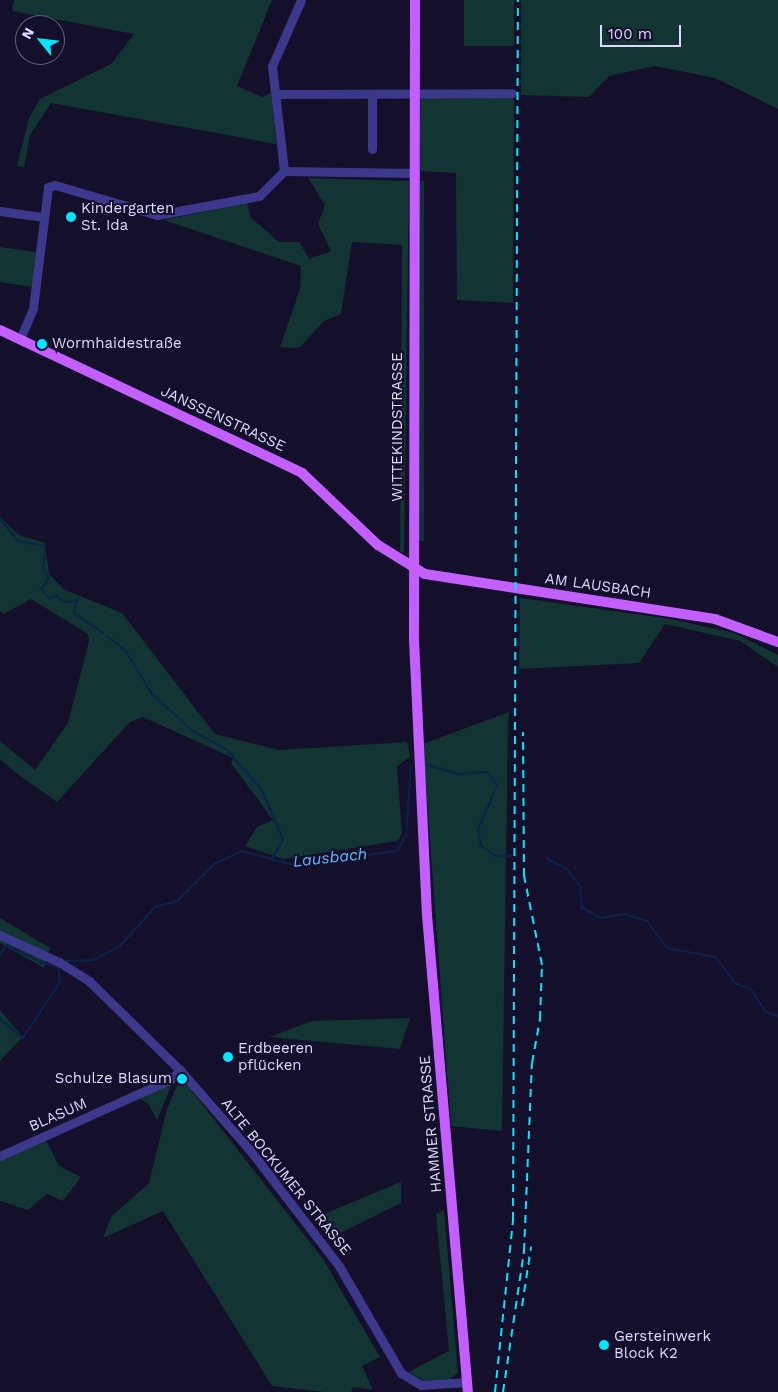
<!DOCTYPE html>
<html>
<head>
<meta charset="utf-8">
<style>
	body { margin:0 }
	#map { position:relative; width:778px; height:1392px; overflow:hidden; background:#140f2a; font-family:"Work Sans",sans-serif }
	div>[style] { position:absolute }
	.green>* { inset:0; background:#123433; transform-origin:0 0 }
	.stream>* { height:2px; margin:-1px; padding:0 1px; transform-origin:1px; border-radius:1px; background:#0a234e }
	.minor>* { height:9px; margin:-4.5px; padding:0 4.5px; transform-origin:4.5px; border-radius:4.5px; background:#3c388b }
	.major>* { height:10px; margin:-5px; padding:0 5px; transform-origin:5px; border-radius:5px; background:#c45fff }
	.rail>* { height:2px; margin-top:-1px; transform-origin:0; background:repeating-linear-gradient(90deg,#04e5ff 0 8px,transparent 0 14px) }
	.dots>* { width:14px; height:14px; translate:-50% -50%; box-sizing:border-box; border:2px solid #140f2a; border-radius:50% }
	span { translate:-50% -50%; white-space:nowrap; text-align:center; line-height:1.15; -webkit-text-stroke:4px #140f2a; paint-order:stroke }
	.poi-label { font-size:15px; color:#ddd8ff }
	.left { translate:0 -50%; text-align:left }
	.right { translate:-100% -50%; text-align:right }
	.street-label { font-size:15px; color:#ddd8ff }
	.water-label { font-size:16px; color:#66b7ff; font-style:italic }
	.north { position:absolute; left:15px; top:15px; width:50px; height:50px; box-sizing:border-box; background:#140f2a; border:1px solid #645f7f; border-radius:50%; rotate:299deg; font-size:14px; font-weight:700; line-height:20px; text-align:center; color:#ddd8ff }
	.north::after { content:''; display:block; margin:auto; width:18px; height:22px; background:#04e5ff; clip-path:polygon(50% 0,100% 100%,50% 72%,0 100%) }
	.scale { position:absolute; left:600px; top:25px; width:81px; height:22px; box-sizing:border-box; border:2px solid #ddd8ff; border-top:0; padding-left:6px; font-size:15px; line-height:18px; white-space:nowrap; color:#ddd8ff; -webkit-text-stroke:4px #140f2a; paint-order:stroke }
</style>
</head>
<body>
<div id="map">
	<div class="green">
		<i style="clip-path:polygon(14px 0,272px 0,237px 86px,262px 97px,271px 93px,276px 144px,51px 103px,30px 135px,24px 167px,17px 166px,29px 118px,40px 99px,111px 64px,134px 34px,12px 11px)"></i>
		<i style="left:464px;top:0;width:50px;height:46px"></i>
		<i style="clip-path:polygon(521px 0,778px 0,778px 109px,715px 78px,655px 66px,609px 76px,589px 97px,521px 95px)"></i>
		<i style="clip-path:polygon(420px 97px,514px 98px,513px 303px,457px 300px,456px 173px,420px 171px)"></i>
		<i style="clip-path:polygon(308px 178px,409px 181px,404px 552px,400px 552px,402px 245px,352px 242px,341px 314px,324px 321px,300px 347px,290px 348px,280px 347px,300px 289px,301px 266px,164px 220px,247px 203px,251px 218px,279px 242px,299px 242px,309px 259px,331px 251px,318px 224px,325px 205px)"></i>
		<i style="left:419px;top:181px;width:5px;height:360px"></i>
		<i style="clip-path:polygon(0 247px,36px 252px,32px 287px,0 282px)"></i>
		<i style="clip-path:polygon(0 517px,19px 535px,45px 543px,49px 574px,63px 589px,122px 613px,215px 734px,279px 750px,407px 742px,410px 757px,397px 766px,402px 834px,397px 841px,283px 859px,245px 846px,257px 827px,273px 820px,231px 763px,233px 758px,143px 717px,130px 722px,57px 802px,15px 772px,0 759px,0 741px,35px 770px,68px 723px,89px 641px,88px 634px,31px 599px,4px 614px,0 611px)"></i>
		<i style="clip-path:polygon(520px 598px,671px 619px,734px 633px,778px 655px,778px 667px,740px 641px,665px 624px,639px 663px,519px 669px)"></i>
		<i style="clip-path:polygon(509px 712px,508px 725px,502px 1131px,451px 1126px,423px 744px)"></i>
		<i style="clip-path:polygon(0 918px,50px 948px,44px 968px,0 943px)"></i>
		<i style="clip-path:polygon(0 1010px,23px 1037px,0 1061px)"></i>
		<i style="clip-path:polygon(410px 1018px,400px 1049px,269px 1037px,312px 1021px)"></i>
		<i style="clip-path:polygon(175px 1077px,157px 1120px,148px 1103px,134px 1096px)"></i>
		<i style="clip-path:polygon(181px 1077px,323px 1259px,380px 1357px,362px 1366px,373px 1390px,353px 1387px,351px 1392px,325px 1392px,272px 1386px,163px 1211px,103px 1238px,111px 1217px,149px 1183px,167px 1109px)"></i>
		<i style="clip-path:polygon(45px 1138px,59px 1166px,81px 1177px,63px 1201px,47px 1194px,28px 1210px,0 1201px,0 1158px)"></i>
		<i style="clip-path:polygon(401px 1182px,401px 1203px,330px 1238px,312px 1219px)"></i>
		<i style="clip-path:polygon(444px 1210px,458px 1373px,450px 1379px,425px 1381px,408px 1372px,449px 1351px,436px 1214px)"></i>
	</div>
	<div class="stream">
		<i style="left:0;top:519px;width:28px;rotate:51deg"></i>
		<i style="left:18px;top:541px;width:27px;rotate:10deg"></i>
		<i style="left:45px;top:546px;width:23px;rotate:95deg"></i>
		<i style="left:43px;top:569px;width:11px;rotate:56deg"></i>
		<i style="left:49px;top:578px;width:14px;rotate:126deg"></i>
		<i style="left:41px;top:589px;width:13px;rotate:48deg"></i>
		<i style="left:50px;top:599px;width:7px;rotate:-34deg"></i>
		<i style="left:56px;top:595px;width:10px;rotate:45deg"></i>
		<i style="left:63px;top:602px;width:14px;rotate:-4deg"></i>
		<i style="left:77px;top:601px;width:12px;rotate:104deg"></i>
		<i style="left:74px;top:613px;width:35px;rotate:35deg"></i>
		<i style="left:107px;top:636px;width:23px;rotate:38deg"></i>
		<i style="left:125px;top:650px;width:52px;rotate:58.5deg"></i>
		<i style="left:152px;top:694px;width:55px;rotate:42.1deg"></i>
		<i style="left:193px;top:731px;width:39px;rotate:29deg"></i>
		<i style="left:227px;top:750px;width:53px;rotate:48.8deg"></i>
		<i style="left:262px;top:790px;width:54px;rotate:67.2deg"></i>
		<i style="left:283px;top:840px;width:23px;rotate:121deg"></i>
		<i style="left:428px;top:765px;width:31px;rotate:17deg"></i>
		<i style="left:458px;top:774px;width:30px;rotate:-4deg"></i>
		<i style="left:488px;top:772px;width:17px;rotate:57deg"></i>
		<i style="left:497px;top:786px;width:47px;rotate:113.8deg"></i>
		<i style="left:478px;top:829px;width:17px;rotate:80deg"></i>
		<i style="left:481px;top:846px;width:18px;rotate:34deg"></i>
		<i style="left:496px;top:856px;width:15px"></i>
		<i style="left:546px;top:858px;width:24px;rotate:28deg"></i>
		<i style="left:567px;top:869px;width:21px;rotate:53deg"></i>
		<i style="left:580px;top:886px;width:22px;rotate:85deg"></i>
		<i style="left:582px;top:908px;width:21px;rotate:28deg"></i>
		<i style="left:601px;top:918px;width:23px;rotate:-10deg"></i>
		<i style="left:624px;top:914px;width:24px;rotate:17deg"></i>
		<i style="left:647px;top:921px;width:34px;rotate:53deg"></i>
		<i style="left:667px;top:948px;width:49px;rotate:10.6deg"></i>
		<i style="left:715px;top:957px;width:33px;rotate:52deg"></i>
		<i style="left:735px;top:983px;width:17px;rotate:21deg"></i>
		<i style="left:751px;top:989px;width:26px;rotate:58deg"></i>
		<i style="left:765px;top:1011px;width:14px;rotate:21deg"></i>
		<i style="left:0;top:955px;width:12px;rotate:-55deg"></i>
		<i style="left:7px;top:945px;width:33px;rotate:27deg"></i>
		<i style="left:67px;top:961px;width:26px;rotate:-2deg"></i>
		<i style="left:93px;top:960px;width:30px;rotate:-27deg"></i>
		<i style="left:120px;top:946px;width:52px;rotate:-48.1deg"></i>
		<i style="left:155px;top:907px;width:23px;rotate:-15deg"></i>
		<i style="left:177px;top:901px;width:52px;rotate:-45deg"></i>
		<i style="left:214px;top:864px;width:31px;rotate:-25deg"></i>
		<i style="left:242px;top:851px;width:53px;rotate:15.4deg"></i>
		<i style="left:293px;top:865px;width:105px;rotate:-7.7deg"></i>
		<i style="left:397px;top:851px;width:17px;rotate:-59deg"></i>
		<i style="left:406px;top:836px;width:71px;rotate:-86deg"></i>
		<i style="left:40px;top:962px;width:18px;rotate:16deg"></i>
		<i style="left:0;top:1019px;width:30px;rotate:40deg"></i>
		<i style="left:23px;top:1038px;width:67px;rotate:-56.5deg"></i>
		<i style="left:60px;top:982px;width:14px;rotate:-98deg"></i>
	</div>
	<div class="minor">
		<i style="left:276px;top:94px;width:236px;rotate:-0.2deg"></i>
		<i style="left:372px;top:149px;width:55px;rotate:-90deg"></i>
		<i style="left:284px;top:171px;width:106px;rotate:-96.5deg"></i>
		<i style="left:272px;top:66px;width:72px;rotate:-66.3deg"></i>
		<i style="left:284px;top:171px;width:130px;rotate:0.9deg"></i>
		<i style="left:0;top:211px;width:42px;rotate:8.1deg"></i>
		<i style="left:20px;top:339px;width:34px;rotate:-67deg"></i>
		<i style="left:33px;top:308px;width:122px;rotate:-82.9deg"></i>
		<i style="left:48px;top:187px;width:7px;rotate:-16deg"></i>
		<i style="left:55px;top:185px;width:106px;rotate:16.4deg"></i>
		<i style="left:157px;top:215px;width:104px;rotate:-10.6deg"></i>
		<i style="left:259px;top:196px;width:35px;rotate:-45deg"></i>
		<i style="left:0;top:935px;width:65px;rotate:24.6deg"></i>
		<i style="left:59px;top:962px;width:36px;rotate:32deg"></i>
		<i style="left:89px;top:981px;width:127px;rotate:44.4deg"></i>
		<i style="left:180px;top:1070px;width:105px;rotate:48.9deg"></i>
		<i style="left:249px;top:1149px;width:148px;rotate:52.4deg"></i>
		<i style="left:339px;top:1266px;width:124px;rotate:59.9deg"></i>
		<i style="left:401px;top:1373px;width:23px;rotate:31deg"></i>
		<i style="left:421px;top:1385px;width:46px;rotate:-3.7deg"></i>
		<i style="left:0;top:1156px;width:188px;rotate:-24.2deg"></i>
		<i style="left:171px;top:1079px;width:13px;rotate:-45deg"></i>
	</div>
	<div class="major">
		<i style="left:415px;top:0;width:640px;rotate:90.09deg"></i>
		<i style="left:414px;top:640px;width:275px;rotate:87.3deg"></i>
		<i style="left:427px;top:915px;width:479px;rotate:85.1deg"></i>
		<i style="left:0;top:330px;width:334px;rotate:25.3deg"></i>
		<i style="left:302px;top:473px;width:105px;rotate:43.5deg"></i>
		<i style="left:378px;top:545px;width:55px;rotate:31.7deg"></i>
		<i style="left:425px;top:574px;width:293px;rotate:8.8deg"></i>
		<i style="left:715px;top:619px;width:67px;rotate:20.1deg"></i>
	</div>
	<div class="rail">
		<i style="left:522px;top:1306px;width:60px;rotate:-81.3deg"></i>
		<i style="left:495px;top:1392px;width:173px;rotate:-84deg"></i>
		<i style="left:513px;top:1220px;width:1220px;rotate:-89.77deg"></i>
		<i style="left:503px;top:1392px;width:143px;rotate:-81.5deg"></i>
		<i style="left:524px;top:1251px;width:188px;rotate:-87.6deg"></i>
		<i style="left:532px;top:1063px;width:45px;rotate:-79.7deg"></i>
		<i style="left:540px;top:1019px;width:54px;rotate:-87.9deg"></i>
		<i style="left:542px;top:965px;width:91px;rotate:-101.4deg"></i>
		<i style="left:524px;top:876px;width:144px;rotate:-90.4deg"></i>
	</div>
	<div class="dots">
		<i style="left:71px;top:217px;background:#04e5ff"></i>
		<i style="left:42px;top:344px;background:#04e5ff"></i>
		<i style="left:228px;top:1057px;background:#04e5ff"></i>
		<i style="left:182px;top:1079px;background:#04e5ff"></i>
		<i style="left:604px;top:1345px;background:#04e5ff"></i>
	</div>
	<div class="poi-label">
		<span class="left" style="left:81px;top:217px">Kindergarten<br>St. Ida</span>
		<span class="left" style="left:52px;top:344px">Wormhaidestraße</span>
		<span class="left" style="left:238px;top:1057px">Erdbeeren<br>pflücken</span>
		<span class="right" style="left:172px;top:1079px">Schulze Blasum</span>
		<span class="left" style="left:614px;top:1345px">Gersteinwerk<br>Block K2</span>
	</div>
	<div class="street-label">
		<span style="left:223px;top:419px;rotate:25deg">JANSSENSTRASSE</span>
		<span style="left:398px;top:427px;rotate:-90deg">WITTEKINDSTRASSE</span>
		<span style="left:598px;top:586px;rotate:8deg">AM LAUSBACH</span>
		<span style="left:58px;top:1115px;rotate:-24deg">BLASUM</span>
		<span style="left:431px;top:1124px;rotate:-95deg">HAMMER STRASSE</span>
		<span style="left:286px;top:1177px;rotate:51deg">ALTE BOCKUMER STRASSE</span>
	</div>
	<div class="water-label">
		<span style="left:330px;top:858px;rotate:-6deg">Lausbach</span>
	</div>
	<div class="north">N</div>
	<div class="scale">100 m</div>
</div>
</body>
</html>
